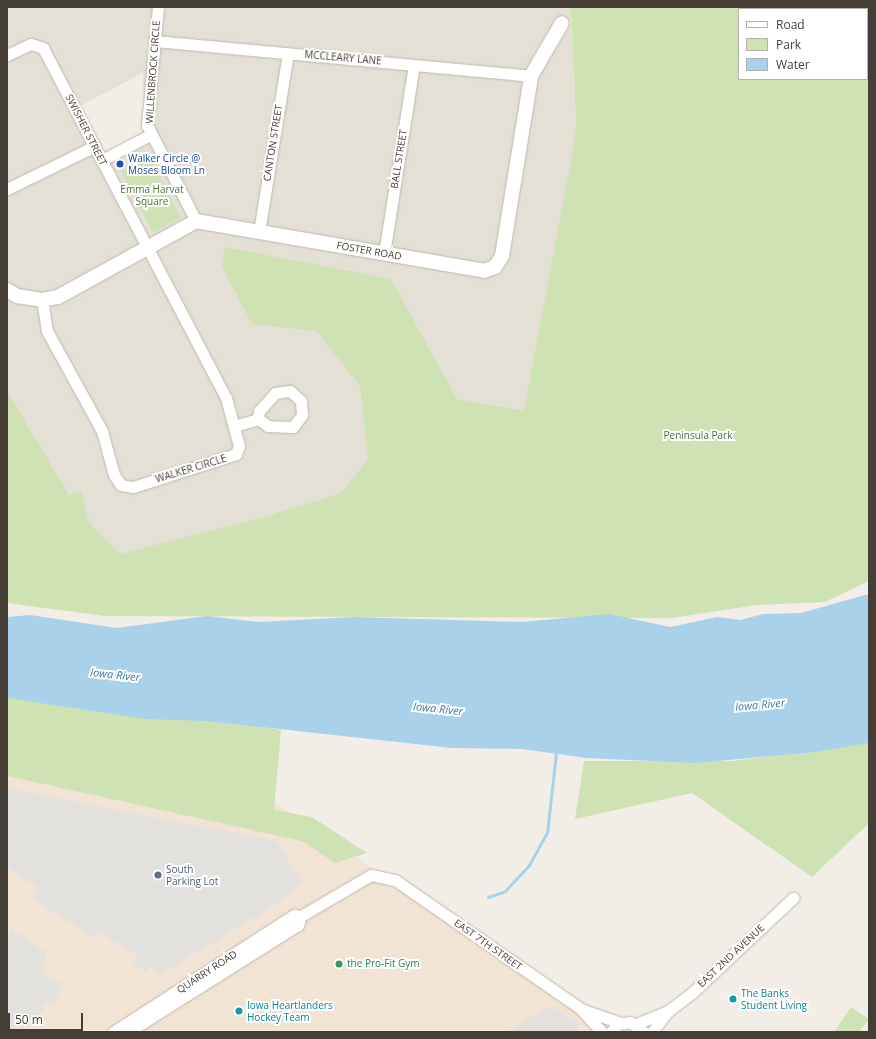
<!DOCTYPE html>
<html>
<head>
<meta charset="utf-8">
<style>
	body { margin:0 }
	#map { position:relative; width:876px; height:1039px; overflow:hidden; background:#f2eee7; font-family:"Open Sans",sans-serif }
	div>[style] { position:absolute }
	.residential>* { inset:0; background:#e5e0d6 }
	.commercial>* { inset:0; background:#f2e4d4 }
	.green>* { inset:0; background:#cfe2b4; transform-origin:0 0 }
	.parking>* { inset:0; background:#e3e1de }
	.water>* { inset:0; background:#a9d1e9 }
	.stream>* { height:3px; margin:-1.5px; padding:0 1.5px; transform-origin:1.5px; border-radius:1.5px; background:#a9d1e9 }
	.roads { filter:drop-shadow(0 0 1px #bfb8ad) drop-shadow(0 0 1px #bfb8ad) }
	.minor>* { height:11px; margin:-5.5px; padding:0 5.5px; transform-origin:5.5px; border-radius:5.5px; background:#fff }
	.tertiary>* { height:14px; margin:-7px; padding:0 7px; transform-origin:7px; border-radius:7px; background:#fff }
	.dots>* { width:11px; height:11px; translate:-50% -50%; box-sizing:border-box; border:2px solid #fff; border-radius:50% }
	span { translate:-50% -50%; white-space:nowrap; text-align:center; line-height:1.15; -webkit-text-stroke:4px #fff; paint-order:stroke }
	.street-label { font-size:10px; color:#443e37 }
	.transit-label { font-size:10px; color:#164399 }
	.left { translate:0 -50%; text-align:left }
	.park-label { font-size:10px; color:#4b7030 }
	.service-label { font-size:10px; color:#4e5e75 }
	.leisure-label { font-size:10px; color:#27864d }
	.culture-label { font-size:10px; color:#0d838f }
	.water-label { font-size:11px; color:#3b7ca5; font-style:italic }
	.frame { position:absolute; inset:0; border:8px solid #443e37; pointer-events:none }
	.legend { position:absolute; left:738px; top:8px; width:130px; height:72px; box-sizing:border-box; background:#fff; border:1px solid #b4b2af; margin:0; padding:5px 7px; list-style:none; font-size:12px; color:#443e37 }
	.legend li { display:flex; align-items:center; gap:8px; height:20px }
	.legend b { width:20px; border:1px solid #b4b2af }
	.scale { position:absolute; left:8px; top:1013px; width:75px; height:18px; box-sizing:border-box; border:2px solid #443e37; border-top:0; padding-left:5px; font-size:12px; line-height:14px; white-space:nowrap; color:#443e37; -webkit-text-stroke:3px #fff; paint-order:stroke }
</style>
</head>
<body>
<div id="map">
	<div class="residential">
		<i style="clip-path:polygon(evenodd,7px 7px,571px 7px,577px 152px,529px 412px,374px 503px,100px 576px,20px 510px,7px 489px,7px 7px,143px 73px,145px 135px,106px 154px,80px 106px,143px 73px)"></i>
	</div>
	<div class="commercial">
		<i style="clip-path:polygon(7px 727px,237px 777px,616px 1032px,7px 1032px)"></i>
	</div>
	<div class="green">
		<i style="clip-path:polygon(evenodd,571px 7px,869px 7px,869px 581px,825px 602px,757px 605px,671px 618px,105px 616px,7px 603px,7px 391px,69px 495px,82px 491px,89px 523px,120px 554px,268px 516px,341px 493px,368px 459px,360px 386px,316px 331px,252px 324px,222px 267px,225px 247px,391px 279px,457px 399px,524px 411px,572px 155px,576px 125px,571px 7px,739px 9px,867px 9px,867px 79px,739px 79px,739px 9px)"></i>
		<i style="left:150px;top:157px;width:68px;height:32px;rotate:63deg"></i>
		<i style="clip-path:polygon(7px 687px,281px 730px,274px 810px,312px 817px,367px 853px,335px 863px,302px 841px,7px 776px)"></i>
		<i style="clip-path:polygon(869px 743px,869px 823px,812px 877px,692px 793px,575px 819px,584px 761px,732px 761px)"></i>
		<i style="clip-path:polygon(851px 1007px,869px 1019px,859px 1032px,834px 1032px)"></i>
	</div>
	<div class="parking">
		<i style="clip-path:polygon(7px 788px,277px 841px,303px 883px,270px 908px,159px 975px,152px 965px,146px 972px,133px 963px,137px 956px,119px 945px,100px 932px,94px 938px,33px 899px,38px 888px,7px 867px)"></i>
		<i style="clip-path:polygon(11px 929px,46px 952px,42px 974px,63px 984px,54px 1003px,42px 1005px,44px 1011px,7px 1032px,7px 937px)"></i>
		<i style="clip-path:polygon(548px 1006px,577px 1021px,579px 1032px,508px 1032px)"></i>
	</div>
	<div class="water">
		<i style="clip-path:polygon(869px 594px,869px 743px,815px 752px,694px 763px,587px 758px,522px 749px,452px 748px,205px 721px,146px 719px,7px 698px,7px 617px,30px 615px,117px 628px,207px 616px,258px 622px,355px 617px,522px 622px,609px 614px,670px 627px,717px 617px,740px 620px,763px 614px,801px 613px)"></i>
	</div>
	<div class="stream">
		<i style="left:488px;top:897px;width:18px;rotate:-19deg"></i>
		<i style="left:505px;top:891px;width:35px;rotate:-47deg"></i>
		<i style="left:529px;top:865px;width:37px;rotate:-61deg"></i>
		<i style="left:547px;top:833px;width:81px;rotate:-83.6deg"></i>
	</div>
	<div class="roads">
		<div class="minor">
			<i style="left:158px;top:7px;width:119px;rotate:95.3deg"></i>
			<i style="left:147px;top:125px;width:108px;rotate:63deg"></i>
			<i style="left:155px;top:41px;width:378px;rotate:5.3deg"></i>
			<i style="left:7px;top:55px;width:26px;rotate:-25deg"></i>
			<i style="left:31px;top:44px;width:13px;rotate:18deg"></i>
			<i style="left:43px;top:48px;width:395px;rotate:62.4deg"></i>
			<i style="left:226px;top:398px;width:50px;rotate:74.8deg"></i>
			<i style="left:239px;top:446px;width:9px;rotate:111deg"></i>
			<i style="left:236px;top:454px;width:108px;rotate:162.2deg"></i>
			<i style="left:133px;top:487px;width:12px;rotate:-171deg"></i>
			<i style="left:121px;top:485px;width:12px;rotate:-125deg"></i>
			<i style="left:114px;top:475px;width:46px;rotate:-105.3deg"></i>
			<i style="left:102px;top:431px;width:114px;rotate:-118.8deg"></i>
			<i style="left:47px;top:331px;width:31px;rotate:-99deg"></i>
			<i style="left:102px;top:160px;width:56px;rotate:-27.5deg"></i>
			<i style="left:7px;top:189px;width:98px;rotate:-26deg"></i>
			<i style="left:259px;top:232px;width:181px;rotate:-80.8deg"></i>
			<i style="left:384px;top:254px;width:191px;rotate:-81deg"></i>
			<i style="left:234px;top:426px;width:25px;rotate:-16deg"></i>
			<i style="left:258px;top:419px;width:8px;rotate:-83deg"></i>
			<i style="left:259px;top:411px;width:24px;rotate:-48deg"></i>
			<i style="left:275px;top:393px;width:15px;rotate:-8deg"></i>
			<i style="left:290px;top:391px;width:15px;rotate:42deg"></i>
			<i style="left:301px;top:401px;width:14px;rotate:86deg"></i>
			<i style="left:302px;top:415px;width:15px;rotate:127deg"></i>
			<i style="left:293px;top:427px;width:25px;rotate:-178deg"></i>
			<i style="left:268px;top:426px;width:12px;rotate:-145deg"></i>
			<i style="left:583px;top:1010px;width:40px;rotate:18.9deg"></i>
			<i style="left:636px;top:1024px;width:35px;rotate:-22deg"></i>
			<i style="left:668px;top:1011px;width:30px;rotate:-37deg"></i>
			<i style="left:692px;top:993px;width:139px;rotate:-43.2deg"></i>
			<i style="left:113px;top:1032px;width:216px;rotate:-32.9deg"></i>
			<i style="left:294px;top:915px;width:7px;rotate:8deg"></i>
			<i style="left:128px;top:1032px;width:201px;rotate:-32.2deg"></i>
			<i style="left:298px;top:925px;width:9px;rotate:-72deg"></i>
			<i style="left:301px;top:916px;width:81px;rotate:-30.4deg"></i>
			<i style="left:371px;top:875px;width:25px;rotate:12deg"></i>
			<i style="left:395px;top:880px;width:226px;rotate:34.7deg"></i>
			<i style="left:581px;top:1009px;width:31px;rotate:48deg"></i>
			<i style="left:611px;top:1032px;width:11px;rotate:-49deg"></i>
			<i style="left:618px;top:1024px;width:12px;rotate:-9deg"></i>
			<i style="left:630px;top:1022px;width:17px;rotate:36deg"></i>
			<i style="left:652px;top:1032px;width:25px;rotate:-53deg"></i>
		</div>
		<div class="tertiary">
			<i style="left:7px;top:290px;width:12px;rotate:31deg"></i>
			<i style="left:17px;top:296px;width:25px;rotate:9deg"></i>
			<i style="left:42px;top:300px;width:16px;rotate:-11deg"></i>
			<i style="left:58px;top:297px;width:158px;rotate:-28.8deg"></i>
			<i style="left:196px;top:221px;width:292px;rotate:9.8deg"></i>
			<i style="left:484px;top:271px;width:12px;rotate:-20deg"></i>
			<i style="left:495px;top:267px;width:13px;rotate:-58deg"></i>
			<i style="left:502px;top:256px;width:182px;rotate:-80.8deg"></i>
			<i style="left:531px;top:76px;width:61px;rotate:-59.7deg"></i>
		</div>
	</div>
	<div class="dots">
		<i style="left:120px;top:164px;background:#1a4fb4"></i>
		<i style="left:158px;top:875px;background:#5c6f8a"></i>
		<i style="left:339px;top:964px;background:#2e9e5b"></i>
		<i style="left:733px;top:999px;background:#0f9aa8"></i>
		<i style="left:239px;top:1011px;background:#0f9aa8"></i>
	</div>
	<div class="street-label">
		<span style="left:343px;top:58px;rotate:5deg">MCCLEARY LANE</span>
		<span style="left:153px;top:72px;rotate:-86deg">WILLENBROCK CIRCLE</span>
		<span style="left:86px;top:130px;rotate:63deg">SWISHER STREET</span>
		<span style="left:273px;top:143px;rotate:-81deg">CANTON STREET</span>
		<span style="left:399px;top:159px;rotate:-81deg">BALL STREET</span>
		<span style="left:369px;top:251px;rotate:10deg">FOSTER ROAD</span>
		<span style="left:191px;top:469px;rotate:-17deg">WALKER CIRCLE</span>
		<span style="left:488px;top:945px;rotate:35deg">EAST 7TH STREET</span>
		<span style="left:731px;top:956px;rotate:-43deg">EAST 2ND AVENUE</span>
		<span style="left:207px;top:972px;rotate:-33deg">QUARRY ROAD</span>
	</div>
	<div class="transit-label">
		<span class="left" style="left:128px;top:164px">Walker Circle @<br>Moses Bloom Ln</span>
	</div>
	<div class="park-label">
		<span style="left:152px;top:195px">Emma Harvat<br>Square</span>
		<span style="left:698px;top:436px">Peninsula Park</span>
	</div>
	<div class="service-label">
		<span class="left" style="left:166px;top:875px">South<br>Parking Lot</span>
	</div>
	<div class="leisure-label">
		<span class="left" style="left:347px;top:964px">the Pro-Fit Gym</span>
	</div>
	<div class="culture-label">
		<span class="left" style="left:741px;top:999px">The Banks<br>Student Living</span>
		<span class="left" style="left:247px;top:1011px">Iowa Heartlanders<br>Hockey Team</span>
	</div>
	<div class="water-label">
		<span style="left:115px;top:675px;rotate:6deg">Iowa River</span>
		<span style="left:760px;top:705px;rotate:-5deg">Iowa River</span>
		<span style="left:438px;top:709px;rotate:6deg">Iowa River</span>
	</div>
	<div class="frame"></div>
	<ul class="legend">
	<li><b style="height:5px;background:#fff"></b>Road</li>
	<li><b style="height:11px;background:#cfe2b4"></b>Park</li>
	<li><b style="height:11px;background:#a9d1e9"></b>Water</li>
	</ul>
	<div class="scale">50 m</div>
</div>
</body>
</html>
